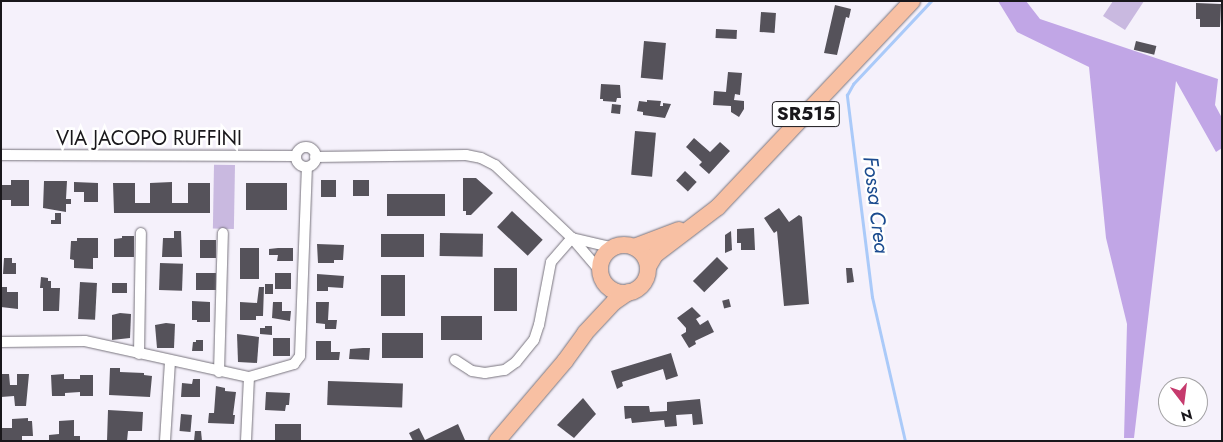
<!DOCTYPE html>
<html>
<head>
<meta charset="utf-8">
<style>
	body { margin:0 }
	#map { position:relative; width:1223px; height:442px; overflow:hidden; background:#f5f1fb; font-family:Jost,sans-serif }
	div>[style] { position:absolute }
	.green>* { inset:0; background:#c9b9e0; transform-origin:0 0 }
	.forest>* { inset:0; background:#c1a6e6 }
	.stream>* { height:3px; margin:-1.5px; padding:0 1.5px; transform-origin:1.5px; border-radius:1.5px; background:#aacaf9 }
	.building>* { inset:0; background:#55525a; transform-origin:0 0 }
	.roads { filter:drop-shadow(0 0 1px #78747d) drop-shadow(0 0 1px #78747d) }
	.minor>* { height:10px; margin:-5px; padding:0 5px; transform-origin:5px; border-radius:5px; background:#fff }
	.minor>.ring { margin:-5px; padding:0; box-sizing:content-box; background:none; border:10px solid #fff; border-radius:50% }
	.primary>* { height:16px; margin:-8px; padding:0 8px; transform-origin:8px; border-radius:8px; background:#f8c0a3 }
	.primary>.ring { margin:-8px; padding:0; box-sizing:content-box; background:none; border:16px solid #f8c0a3; border-radius:50% }
	span { translate:-50% -50%; white-space:nowrap; text-align:center; line-height:1.15; -webkit-text-stroke:5px #fff; paint-order:stroke }
	.shield-label span { padding:1px 4px; background:#fff; border:1px solid; border-radius:4px; -webkit-text-stroke-width:0 }
	.shield-label { font-size:19px; color:#19171b; font-weight:700 }
	.street-label { font-size:20px; color:#19171b }
	.water-label { font-size:21px; color:#1b4b8f; font-style:italic }
	.frame { position:absolute; inset:0; border:2px solid #19171b; pointer-events:none }
	.north { position:absolute; left:1158px; top:377px; width:50px; height:50px; box-sizing:border-box; background:#fff; border:1px solid #a3a2a4; border-radius:50%; rotate:165deg; font-size:14px; font-weight:700; line-height:20px; text-align:center; color:#19171b }
	.north::after { content:''; display:block; margin:auto; width:18px; height:22px; background:#c63a6d; clip-path:polygon(50% 0,100% 100%,50% 72%,0 100%) }
</style>
</head>
<body>
<div id="map">
	<div class="green">
		<i style="clip-path:polygon(1113px 1px,1144px 1px,1125px 30px,1103px 16px)"></i>
		<i style="left:235px;top:165px;width:64px;height:21px;rotate:91deg"></i>
	</div>
	<div class="forest">
		<i style="clip-path:polygon(998px 1px,1026px 1px,1040px 19px,1218px 79px,1215px 105px,1222px 118px,1222px 148px,1216px 152px,1176px 81px,1134px 438px,1124px 438px,1127px 324px,1106px 238px,1089px 67px,1017px 32px)"></i>
	</div>
	<div class="stream">
		<i style="left:905px;top:441px;width:148px;rotate:-102.9deg"></i>
		<i style="left:872px;top:297px;width:204px;rotate:-97.1deg"></i>
		<i style="left:847px;top:95px;width:13px;rotate:-61deg"></i>
		<i style="left:853px;top:84px;width:114px;rotate:-46.8deg"></i>
	</div>
	<div class="building">
		<i style="clip-path:polygon(1196px 3px,1221px 4px,1220px 27px,1200px 27px,1200px 19px,1196px 19px)"></i>
		<i style="clip-path:polygon(835px 5px,851px 9px,849px 18px,846px 17px,837px 55px,824px 53px)"></i>
		<i style="left:761px;top:12px;width:15px;height:20px;rotate:4deg"></i>
		<i style="left:716px;top:29px;width:21px;height:9px;rotate:3deg"></i>
		<i style="left:644px;top:41px;width:22px;height:37px;rotate:5deg"></i>
		<i style="left:1136px;top:41px;width:21px;height:9px;rotate:14deg"></i>
		<i style="clip-path:polygon(728px 72px,742px 73px,740px 95px,735px 94px,734px 100px,744px 101px,744px 109px,739px 117px,731px 112px,731px 106px,713px 105px,714px 91px,726px 92px)"></i>
		<i style="clip-path:polygon(601px 84px,620px 85px,621px 98px,617px 98px,616px 102px,603px 101px,603px 99px,600px 99px)"></i>
		<i style="clip-path:polygon(647px 100px,661px 101px,660px 106px,663px 106px,663px 103px,671px 104px,665px 118px,643px 115px,643px 112px,637px 111px,639px 101px,647px 102px)"></i>
		<i style="left:612px;top:104px;width:9px;height:9px;rotate:6deg"></i>
		<i style="left:635px;top:131px;width:21px;height:44px;rotate:5deg"></i>
		<i style="clip-path:polygon(694px 138px,710px 152px,720px 142px,730px 151px,709px 174px,699px 165px,702px 162px,686px 147px)"></i>
		<i style="left:685px;top:171px;width:16px;height:13px;rotate:43deg"></i>
		<i style="clip-path:polygon(463px 178px,476px 178px,493px 193px,471px 215px,466px 215px,466px 211px,463px 211px)"></i>
		<i style="clip-path:polygon(11px 180px,29px 180px,29px 206px,11px 206px,11px 200px,1px 200px,1px 185px,11px 185px)"></i>
		<i style="left:321px;top:180px;width:15px;height:17px"></i>
		<i style="left:353px;top:180px;width:16px;height:16px"></i>
		<i style="clip-path:polygon(44px 181px,67px 181px,66px 199px,71px 199px,71px 204px,66px 204px,66px 212px,43px 208px)"></i>
		<i style="clip-path:polygon(74px 182px,98px 183px,98px 202px,84px 202px,84px 192px,74px 192px)"></i>
		<i style="clip-path:polygon(172px 182px,172px 203px,188px 203px,188px 183px,210px 183px,210px 213px,114px 213px,113px 183px,135px 183px,135px 203px,150px 203px,150px 183px)"></i>
		<i style="left:246px;top:183px;width:41px;height:27px"></i>
		<i style="left:387px;top:194px;width:58px;height:22px"></i>
		<i style="clip-path:polygon(779px 208px,789px 222px,799px 215px,802px 217px,809px 304px,784px 306px,777px 231px,774px 233px,764px 218px)"></i>
		<i style="left:512px;top:211px;width:42px;height:22px;rotate:43deg"></i>
		<i style="clip-path:polygon(55px 213px,61px 213px,61px 224px,51px 224px,51px 220px,55px 220px)"></i>
		<i style="clip-path:polygon(754px 228px,755px 250px,741px 250px,741px 243px,737px 243px,737px 229px)"></i>
		<i style="clip-path:polygon(174px 231px,181px 231px,182px 257px,162px 257px,163px 238px,174px 238px)"></i>
		<i style="clip-path:polygon(731px 231px,732px 250px,725px 253px,725px 235px)"></i>
		<i style="left:440px;top:233px;width:43px;height:23px;rotate:1deg"></i>
		<i style="left:381px;top:234px;width:43px;height:23px"></i>
		<i style="clip-path:polygon(122px 236px,134px 236px,134px 257px,114px 257px,114px 239px,122px 238px)"></i>
		<i style="clip-path:polygon(77px 238px,98px 238px,98px 258px,93px 258px,93px 269px,74px 268px,74px 260px,70px 259px,71px 241px,77px 241px)"></i>
		<i style="left:200px;top:240px;width:16px;height:18px"></i>
		<i style="clip-path:polygon(317px 244px,344px 245px,343px 260px,334px 260px,334px 263px,318px 263px)"></i>
		<i style="left:240px;top:248px;width:19px;height:31px"></i>
		<i style="clip-path:polygon(278px 248px,293px 248px,293px 261px,277px 261px,278px 255px,269px 255px,269px 249px)"></i>
		<i style="left:717px;top:257px;width:16px;height:34px;rotate:45deg"></i>
		<i style="clip-path:polygon(4px 258px,12px 258px,12px 263px,16px 263px,16px 274px,3px 274px)"></i>
		<i style="left:160px;top:263px;width:23px;height:27px;rotate:2deg"></i>
		<i style="left:494px;top:268px;width:23px;height:43px"></i>
		<i style="clip-path:polygon(846px 268px,852px 268px,854px 282px,847px 283px)"></i>
		<i style="left:196px;top:273px;width:20px;height:17px"></i>
		<i style="left:275px;top:273px;width:16px;height:16px"></i>
		<i style="clip-path:polygon(317px 274px,344px 276px,343px 288px,328px 287px,328px 291px,317px 291px)"></i>
		<i style="left:381px;top:275px;width:24px;height:41px"></i>
		<i style="clip-path:polygon(41px 277px,48px 278px,48px 281px,51px 281px,51px 288px,60px 288px,59px 311px,43px 311px,43px 288px,40px 288px)"></i>
		<i style="left:80px;top:282px;width:17px;height:37px;rotate:3deg"></i>
		<i style="left:112px;top:283px;width:15px;height:10px"></i>
		<i style="left:265px;top:284px;width:8px;height:10px"></i>
		<i style="clip-path:polygon(1px 287px,7px 287px,7px 292px,18px 292px,18px 309px,1px 307px)"></i>
		<i style="clip-path:polygon(259px 287px,264px 287px,263px 316px,256px 316px,256px 320px,240px 320px,240px 302px,257px 303px)"></i>
		<i style="left:729px;top:299px;width:8px;height:7px;rotate:76deg"></i>
		<i style="clip-path:polygon(192px 301px,210px 302px,210px 322px,197px 322px,197px 320px,192px 320px)"></i>
		<i style="clip-path:polygon(273px 302px,282px 302px,282px 311px,291px 311px,290px 321px,272px 318px)"></i>
		<i style="clip-path:polygon(316px 302px,329px 302px,328px 320px,337px 320px,336px 329px,325px 329px,325px 324px,316px 323px)"></i>
		<i style="clip-path:polygon(692px 307px,701px 316px,696px 319px,700px 325px,708px 320px,714px 332px,695px 341px,696px 344px,689px 348px,681px 335px,686px 332px,686px 328px,677px 318px)"></i>
		<i style="clip-path:polygon(120px 313px,131px 314px,130px 338px,112px 340px,112px 315px)"></i>
		<i style="left:441px;top:316px;width:41px;height:24px"></i>
		<i style="clip-path:polygon(166px 323px,175px 324px,174px 348px,157px 348px,155px 325px)"></i>
		<i style="clip-path:polygon(265px 326px,272px 326px,272px 335px,260px 334px,260px 328px,265px 328px)"></i>
		<i style="left:382px;top:333px;width:41px;height:25px"></i>
		<i style="clip-path:polygon(237px 334px,259px 337px,257px 363px,238px 362px)"></i>
		<i style="left:273px;top:338px;width:17px;height:18px"></i>
		<i style="clip-path:polygon(196px 340px,203px 340px,203px 351px,192px 351px,193px 342px,196px 342px)"></i>
		<i style="clip-path:polygon(316px 341px,331px 341px,331px 352px,340px 352px,339px 360px,316px 360px)"></i>
		<i style="clip-path:polygon(363px 348px,370px 348px,369px 360px,349px 359px,350px 349px)"></i>
		<i style="clip-path:polygon(671px 353px,678px 376px,666px 380px,663px 369px,622px 382px,623px 386px,617px 389px,611px 371px)"></i>
		<i style="clip-path:polygon(110px 368px,120px 368px,120px 372px,144px 373px,144px 375px,152px 376px,150px 397px,109px 395px)"></i>
		<i style="clip-path:polygon(1px 374px,9px 374px,10px 385px,17px 385px,17px 374px,29px 374px,26px 406px,15px 406px,14px 396px,1px 397px)"></i>
		<i style="clip-path:polygon(64px 374px,64px 379px,80px 379px,80px 375px,93px 375px,93px 396px,80px 396px,80px 392px,65px 393px,65px 396px,52px 396px,51px 375px)"></i>
		<i style="clip-path:polygon(193px 379px,200px 379px,200px 397px,181px 397px,182px 383px,192px 384px)"></i>
		<i style="left:328px;top:381px;width:75px;height:24px;rotate:2deg"></i>
		<i style="clip-path:polygon(216px 386px,225px 388px,225px 391px,236px 392px,233px 415px,235px 415px,234px 424px,208px 423px,209px 413px,214px 413px)"></i>
		<i style="clip-path:polygon(266px 392px,290px 393px,289px 405px,286px 405px,285px 411px,265px 410px)"></i>
		<i style="clip-path:polygon(583px 398px,596px 414px,574px 438px,557px 425px)"></i>
		<i style="clip-path:polygon(700px 399px,703px 424px,693px 425px,692px 414px,676px 415px,677px 426px,665px 427px,664px 420px,632px 423px,631px 418px,625px 419px,624px 406px,649px 406px,650px 412px,667px 411px,667px 402px)"></i>
		<i style="clip-path:polygon(108px 410px,143px 412px,142px 431px,128px 431px,127px 441px,107px 441px)"></i>
		<i style="left:181px;top:414px;width:11px;height:17px;rotate:5deg"></i>
		<i style="clip-path:polygon(28px 418px,28px 421px,32px 421px,33px 436px,22px 436px,22px 441px,1px 441px,1px 428px,12px 428px,12px 419px)"></i>
		<i style="clip-path:polygon(74px 420px,74px 436px,80px 436px,80px 441px,49px 441px,49px 435px,59px 434px,59px 421px)"></i>
		<i style="left:301px;top:424px;width:17px;height:26px;rotate:90deg"></i>
		<i style="clip-path:polygon(458px 424px,465px 440px,463px 441px,413px 441px,409px 433px,419px 428px,425px 440px)"></i>
		<i style="clip-path:polygon(195px 431px,201px 431px,202px 441px,194px 441px)"></i>
	</div>
	<div class="roads">
		<div class="minor">
			<i class="ring" style="left:296px;top:147px;width:10px;height:10px"></i>
			<i style="left:1px;top:155px;width:295px;rotate:0.2deg"></i>
			<i style="left:315px;top:157px;width:151px;rotate:-0.8deg"></i>
			<i style="left:466px;top:155px;width:15px;rotate:11deg"></i>
			<i style="left:481px;top:158px;width:16px;rotate:27deg"></i>
			<i style="left:495px;top:165px;width:106px;rotate:43.5deg"></i>
			<i style="left:572px;top:238px;width:45px;rotate:49.5deg"></i>
			<i style="left:572px;top:238px;width:43px;rotate:13.4deg"></i>
			<i style="left:1px;top:342px;width:84px;rotate:-0.7deg"></i>
			<i style="left:85px;top:341px;width:168px;rotate:12.4deg"></i>
			<i style="left:249px;top:377px;width:64px;rotate:92.7deg"></i>
			<i style="left:139px;top:354px;width:121px;rotate:-89.1deg"></i>
			<i style="left:455px;top:360px;width:20px;rotate:33deg"></i>
			<i style="left:472px;top:371px;width:13px;rotate:9deg"></i>
			<i style="left:485px;top:373px;width:20px;rotate:-9deg"></i>
			<i style="left:505px;top:370px;width:14px;rotate:-36deg"></i>
			<i style="left:516px;top:362px;width:28px;rotate:-51deg"></i>
			<i style="left:534px;top:340px;width:16px;rotate:-72deg"></i>
			<i style="left:539px;top:325px;width:64px;rotate:-79.2deg"></i>
			<i style="left:551px;top:262px;width:32px;rotate:-49deg"></i>
			<i style="left:219px;top:372px;width:139px;rotate:-88.4deg"></i>
			<i style="left:249px;top:377px;width:47px;rotate:-16.1deg"></i>
			<i style="left:294px;top:364px;width:10px;rotate:-53deg"></i>
			<i style="left:300px;top:356px;width:189px;rotate:-87.9deg"></i>
			<i style="left:165px;top:441px;width:80px;rotate:-86.4deg"></i>
		</div>
		<div class="primary">
			<i class="ring" style="left:600px;top:245px;width:32px;height:32px"></i>
			<i style="left:634px;top:247px;width:48px;rotate:-20.7deg"></i>
			<i style="left:648px;top:267px;width:14px;rotate:-60deg"></i>
			<i style="left:655px;top:255px;width:79px;rotate:-37.3deg"></i>
			<i style="left:718px;top:207px;width:283px;rotate:-46.7deg"></i>
			<i style="left:497px;top:441px;width:105px;rotate:-49.6deg"></i>
			<i style="left:565px;top:361px;width:34px;rotate:-54deg"></i>
			<i style="left:585px;top:333px;width:42px;rotate:-46.9deg"></i>
			<i style="left:614px;top:302px;width:18px;rotate:-34deg"></i>
		</div>
	</div>
	<div class="shield-label">
		<span style="left:806px;top:114px">SR515</span>
	</div>
	<div class="street-label">
		<span style="left:149px;top:138px">VIA JACOPO RUFFINI</span>
	</div>
	<div class="water-label">
		<span style="left:876px;top:205px;rotate:83deg">Fossa Crea</span>
	</div>
	<div class="frame"></div>
	<div class="north">N</div>
</div>
</body>
</html>
